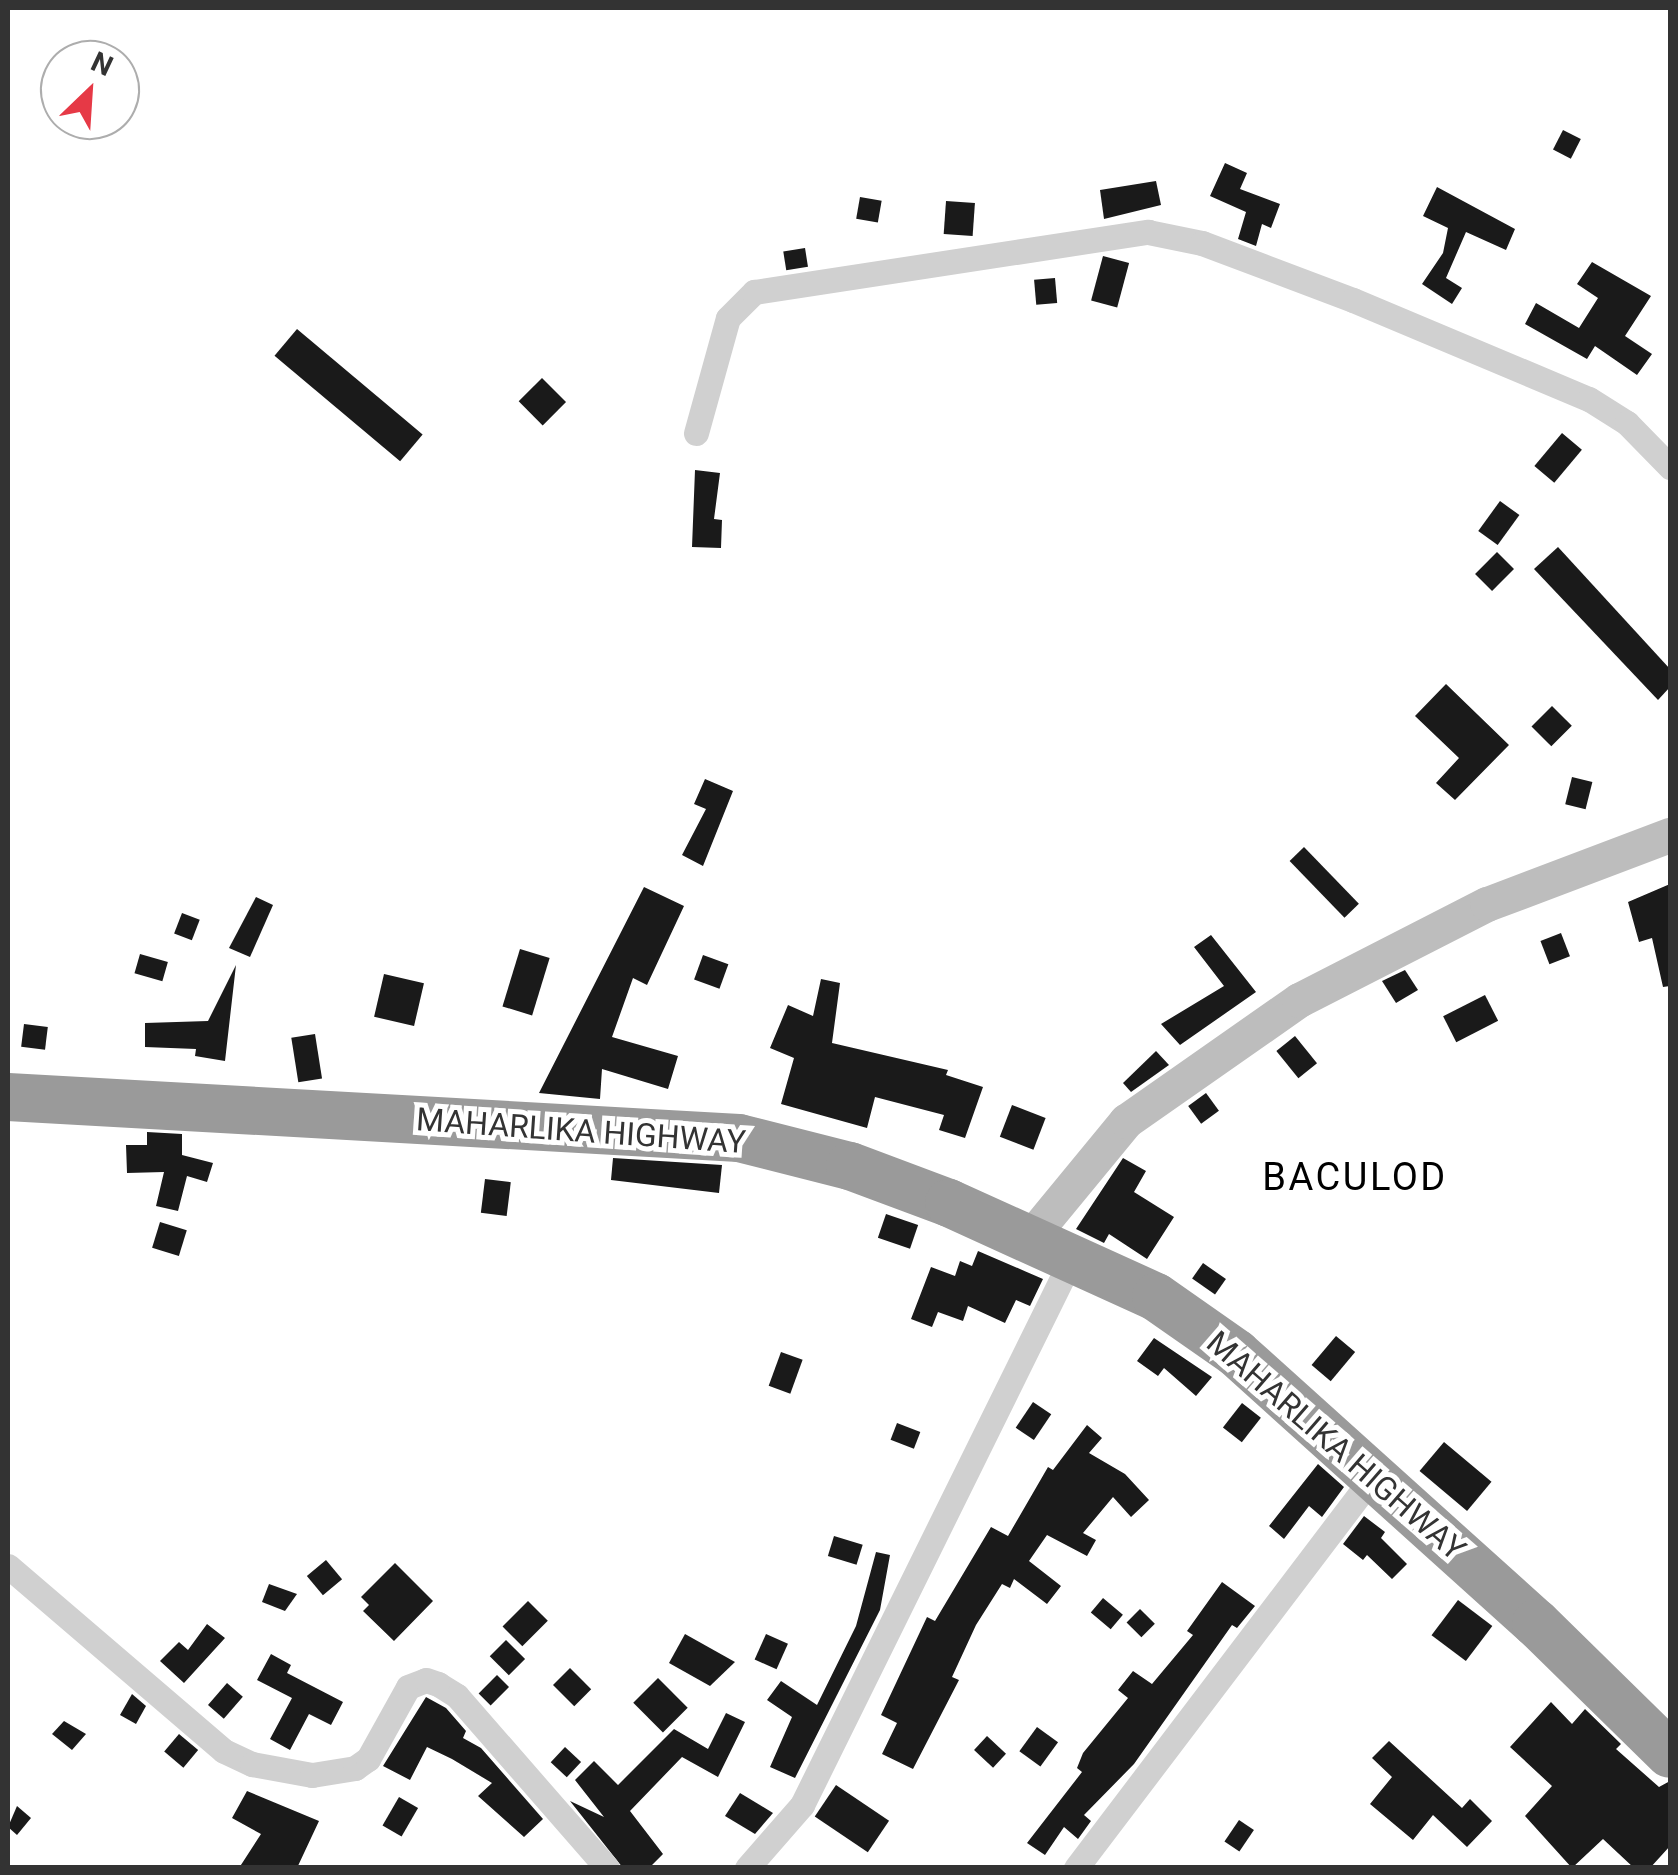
<!DOCTYPE html>
<html>
<head>
<meta charset="utf-8">
<style>
	body { margin:0 }
	#map { position:relative; width:1678px; height:1875px; overflow:hidden; background:#fff; font-family:Roboto,sans-serif }
	div>[style] { position:absolute }
	.building>* { inset:0; background:#1a1a1a; transform-origin:0 0 }
	.street>* { height:25px; margin:-12.5px; padding:0 12.5px; transform-origin:12.5px; border-radius:12.5px; background:#d0d0d0 }
	.secondary>* { height:35px; margin:-17.5px; padding:0 17.5px; transform-origin:17.5px; border-radius:17.5px; background:#bdbdbd }
	.highway>* { height:48px; margin:-24px; padding:0 24px; transform-origin:24px; border-radius:24px; background:#9a9a9a }
	span { translate:-50% -50%; white-space:nowrap; text-align:center; line-height:1.15; -webkit-text-stroke:10px #fff; paint-order:stroke }
	.street-label { font-size:32px; color:#333 }
	.quarter-label { font-size:38px; color:#000; letter-spacing:2.5px }
	.frame { position:absolute; inset:0; border:10px solid #333; pointer-events:none }
	.north { position:absolute; left:40px; top:40px; width:100px; height:100px; box-sizing:border-box; background:#fff; border:2px solid #adadad; border-radius:50%; rotate:25deg; font-size:28px; font-weight:700; line-height:40px; text-align:center; color:#333 }
	.north::after { content:''; display:block; margin:auto; width:35px; height:45px; background:#e63946; clip-path:polygon(50% 0,100% 100%,50% 72%,0 100%) }
</style>
</head>
<body>
<div id="map">
	<div class="building">
		<i style="left:1563px;top:130px;width:20px;height:22px;rotate:27deg"></i>
		<i style="clip-path:polygon(1225px 163px,1247px 173px,1240px 189px,1280px 204px,1271px 228px,1262px 224px,1256px 246px,1238px 239px,1246px 212px,1210px 196px)"></i>
		<i style="clip-path:polygon(1156px 181px,1161px 205px,1104px 219px,1100px 190px)"></i>
		<i style="clip-path:polygon(1437px 187px,1515px 229px,1506px 250px,1466px 232px,1446px 278px,1462px 288px,1452px 304px,1422px 284px,1443px 253px,1448px 228px,1423px 216px)"></i>
		<i style="left:860px;top:197px;width:22px;height:22px;rotate:10deg"></i>
		<i style="left:946px;top:201px;width:29px;height:33px;rotate:4deg"></i>
		<i style="left:805px;top:248px;width:19px;height:22px;rotate:81deg"></i>
		<i style="left:1103px;top:256px;width:27px;height:46px;rotate:15deg"></i>
		<i style="clip-path:polygon(1592px 262px,1651px 296px,1625px 336px,1652px 354px,1637px 375px,1595px 346px,1587px 359px,1525px 324px,1536px 303px,1579px 328px,1598px 298px,1577px 284px)"></i>
		<i style="left:1055px;top:278px;width:25px;height:21px;rotate:85deg"></i>
		<i style="left:297px;top:329px;width:164px;height:35px;rotate:40deg"></i>
		<i style="left:542px;top:378px;width:34px;height:33px;rotate:45deg"></i>
		<i style="left:1562px;top:433px;width:26px;height:43px;rotate:40deg"></i>
		<i style="clip-path:polygon(695px 470px,720px 473px,714px 519px,722px 520px,721px 548px,692px 547px)"></i>
		<i style="left:1500px;top:501px;width:24px;height:37px;rotate:36deg"></i>
		<i style="clip-path:polygon(1558px 547px,1670px 669px,1670px 687px,1658px 700px,1534px 569px)"></i>
		<i style="left:1497px;top:552px;width:24px;height:31px;rotate:45deg"></i>
		<i style="clip-path:polygon(1446px 684px,1509px 745px,1455px 800px,1436px 783px,1459px 758px,1415px 716px)"></i>
		<i style="left:1552px;top:706px;width:28px;height:29px;rotate:45deg"></i>
		<i style="left:1572px;top:777px;width:21px;height:28px;rotate:14deg"></i>
		<i style="clip-path:polygon(705px 779px,733px 791px,703px 866px,682px 855px,706px 809px,694px 804px)"></i>
		<i style="left:1304px;top:847px;width:79px;height:20px;rotate:46deg"></i>
		<i style="clip-path:polygon(1670px 884px,1670px 986px,1663px 987px,1652px 938px,1639px 942px,1628px 902px)"></i>
		<i style="clip-path:polygon(644px 887px,684px 906px,647px 985px,633px 978px,612px 1037px,678px 1056px,668px 1089px,602px 1069px,600px 1099px,539px 1093px)"></i>
		<i style="clip-path:polygon(256px 897px,273px 905px,250px 957px,229px 948px)"></i>
		<i style="left:182px;top:913px;width:19px;height:22px;rotate:21deg"></i>
		<i style="left:1561px;top:933px;width:25px;height:22px;rotate:69deg"></i>
		<i style="clip-path:polygon(1211px 935px,1256px 992px,1180px 1045px,1161px 1024px,1224px 986px,1194px 947px)"></i>
		<i style="left:520px;top:949px;width:31px;height:60px;rotate:17deg"></i>
		<i style="left:140px;top:954px;width:29px;height:20px;rotate:16deg"></i>
		<i style="left:703px;top:955px;width:27px;height:26px;rotate:20deg"></i>
		<i style="clip-path:polygon(236px 965px,225px 1061px,195px 1056px,196px 1049px,145px 1047px,145px 1023px,208px 1021px)"></i>
		<i style="clip-path:polygon(1405px 970px,1418px 990px,1396px 1003px,1382px 981px)"></i>
		<i style="left:384px;top:974px;width:41px;height:44px;rotate:13deg"></i>
		<i style="clip-path:polygon(821px 979px,840px 983px,832px 1043px,948px 1070px,946px 1075px,983px 1087px,965px 1138px,939px 1130px,944px 1115px,875px 1097px,867px 1128px,781px 1104px,794px 1058px,770px 1048px,788px 1005px,813px 1016px)"></i>
		<i style="left:1485px;top:995px;width:29px;height:47px;rotate:63deg"></i>
		<i style="left:24px;top:1024px;width:24px;height:23px;rotate:7deg"></i>
		<i style="left:315px;top:1034px;width:45px;height:24px;rotate:81deg"></i>
		<i style="left:1295px;top:1036px;width:35px;height:24px;rotate:51deg"></i>
		<i style="clip-path:polygon(1156px 1051px,1169px 1065px,1131px 1092px,1123px 1083px)"></i>
		<i style="left:1206px;top:1093px;width:22px;height:22px;rotate:54deg"></i>
		<i style="left:1012px;top:1105px;width:36px;height:34px;rotate:21deg"></i>
		<i style="clip-path:polygon(147px 1132px,182px 1134px,182px 1155px,213px 1163px,207px 1182px,187px 1176px,178px 1211px,156px 1206px,164px 1172px,127px 1173px,126px 1145px,147px 1145px)"></i>
		<i style="clip-path:polygon(613px 1158px,722px 1165px,719px 1193px,611px 1180px)"></i>
		<i style="clip-path:polygon(1123px 1158px,1146px 1171px,1134px 1192px,1174px 1217px,1147px 1259px,1109px 1234px,1104px 1243px,1076px 1229px)"></i>
		<i style="left:485px;top:1179px;width:26px;height:34px;rotate:7deg"></i>
		<i style="left:886px;top:1214px;width:34px;height:25px;rotate:19deg"></i>
		<i style="left:160px;top:1222px;width:28px;height:27px;rotate:17deg"></i>
		<i style="clip-path:polygon(978px 1251px,1043px 1279px,1030px 1306px,1016px 1300px,1005px 1323px,968px 1306px,963px 1321px,938px 1312px,932px 1327px,911px 1319px,931px 1267px,955px 1276px,960px 1261px,972px 1266px)"></i>
		<i style="left:1203px;top:1263px;width:28px;height:19px;rotate:35deg"></i>
		<i style="left:1336px;top:1336px;width:25px;height:38px;rotate:40deg"></i>
		<i style="clip-path:polygon(1154px 1338px,1212px 1377px,1196px 1396px,1164px 1368px,1158px 1376px,1137px 1361px)"></i>
		<i style="left:781px;top:1352px;width:23px;height:36px;rotate:20deg"></i>
		<i style="left:1033px;top:1402px;width:22px;height:31px;rotate:34deg"></i>
		<i style="left:1242px;top:1403px;width:24px;height:31px;rotate:38deg"></i>
		<i style="left:897px;top:1423px;width:25px;height:18px;rotate:21deg"></i>
		<i style="clip-path:polygon(1087px 1425px,1102px 1438px,1089px 1453px,1125px 1474px,1149px 1500px,1131px 1517px,1113px 1497px,1083px 1533px,1096px 1540px,1087px 1556px,1047px 1535px,1029px 1561px,1061px 1586px,1047px 1604px,1014px 1579px,1010px 1588px,1002px 1584px,976px 1625px,952px 1677px,959px 1680px,913px 1769px,882px 1754px,897px 1723px,881px 1715px,927px 1617px,935px 1621px,991px 1527px,1008px 1536px,1048px 1467px,1053px 1470px)"></i>
		<i style="left:1444px;top:1442px;width:62px;height:38px;rotate:40deg"></i>
		<i style="clip-path:polygon(1318px 1464px,1344px 1487px,1322px 1517px,1309px 1506px,1284px 1539px,1269px 1526px)"></i>
		<i style="clip-path:polygon(1364px 1516px,1385px 1532px,1381px 1538px,1407px 1564px,1392px 1579px,1367px 1555px,1363px 1560px,1343px 1544px)"></i>
		<i style="left:834px;top:1536px;width:30px;height:21px;rotate:17deg"></i>
		<i style="clip-path:polygon(876px 1552px,890px 1555px,880px 1610px,795px 1778px,770px 1767px,792px 1717px,767px 1700px,781px 1681px,817px 1705px,856px 1626px)"></i>
		<i style="left:326px;top:1560px;width:25px;height:25px;rotate:50deg"></i>
		<i style="clip-path:polygon(395px 1563px,433px 1601px,394px 1641px,363px 1611px,369px 1605px,361px 1597px)"></i>
		<i style="clip-path:polygon(1222px 1582px,1255px 1606px,1237px 1628px,1232px 1625px,1134px 1764px,1084px 1815px,1091px 1821px,1078px 1839px,1064px 1827px,1045px 1855px,1027px 1843px,1082px 1772px,1077px 1768px,1083px 1753px,1128px 1698px,1118px 1690px,1133px 1671px,1152px 1684px,1193px 1635px,1187px 1631px)"></i>
		<i style="clip-path:polygon(269px 1584px,297px 1594px,285px 1611px,262px 1602px)"></i>
		<i style="left:1103px;top:1598px;width:26px;height:19px;rotate:40deg"></i>
		<i style="left:1458px;top:1600px;width:43px;height:44px;rotate:37deg"></i>
		<i style="left:528px;top:1601px;width:28px;height:36px;rotate:45deg"></i>
		<i style="left:1140px;top:1609px;width:21px;height:19px;rotate:45deg"></i>
		<i style="clip-path:polygon(207px 1624px,225px 1638px,184px 1683px,160px 1661px,179px 1642px,188px 1650px)"></i>
		<i style="clip-path:polygon(685px 1634px,735px 1662px,710px 1686px,669px 1663px)"></i>
		<i style="left:766px;top:1634px;width:24px;height:28px;rotate:24deg"></i>
		<i style="left:506px;top:1640px;width:27px;height:23px;rotate:45deg"></i>
		<i style="clip-path:polygon(271px 1654px,291px 1665px,287px 1673px,343px 1702px,331px 1725px,309px 1714px,290px 1750px,270px 1739px,292px 1698px,257px 1680px)"></i>
		<i style="left:570px;top:1668px;width:30px;height:24px;rotate:45deg"></i>
		<i style="left:497px;top:1675px;width:17px;height:26px;rotate:45deg"></i>
		<i style="left:658px;top:1678px;width:42px;height:35px;rotate:45deg"></i>
		<i style="left:227px;top:1683px;width:21px;height:29px;rotate:41deg"></i>
		<i style="clip-path:polygon(132px 1694px,146px 1706px,136px 1724px,120px 1715px)"></i>
		<i style="clip-path:polygon(426px 1697px,446px 1708px,466px 1731px,463px 1738px,481px 1748px,543px 1819px,524px 1837px,478px 1796px,492px 1783px,452px 1759px,427px 1747px,410px 1780px,383px 1766px)"></i>
		<i style="clip-path:polygon(1551px 1702px,1572px 1724px,1585px 1709px,1621px 1744px,1616px 1749px,1659px 1787px,1670px 1781px,1670px 1846px,1650px 1868px,1634px 1868px,1603px 1839px,1572px 1868px,1525px 1816px,1552px 1786px,1510px 1747px)"></i>
		<i style="clip-path:polygon(726px 1713px,745px 1722px,718px 1777px,682px 1757px,630px 1811px,663px 1854px,649px 1868px,623px 1868px,570px 1801px,604px 1817px,575px 1780px,594px 1761px,618px 1785px,674px 1729px,708px 1749px)"></i>
		<i style="clip-path:polygon(64px 1721px,86px 1734px,72px 1750px,52px 1734px)"></i>
		<i style="left:1037px;top:1727px;width:26px;height:30px;rotate:36deg"></i>
		<i style="left:179px;top:1734px;width:25px;height:23px;rotate:40deg"></i>
		<i style="left:987px;top:1736px;width:26px;height:19px;rotate:43deg"></i>
		<i style="clip-path:polygon(1389px 1741px,1462px 1808px,1470px 1799px,1492px 1821px,1467px 1847px,1433px 1815px,1413px 1840px,1370px 1804px,1392px 1777px,1372px 1758px)"></i>
		<i style="left:565px;top:1747px;width:22px;height:21px;rotate:43deg"></i>
		<i style="left:836px;top:1785px;width:64px;height:38px;rotate:34deg"></i>
		<i style="clip-path:polygon(247px 1791px,319px 1821px,297px 1868px,239px 1868px,261px 1834px,232px 1818px)"></i>
		<i style="clip-path:polygon(740px 1793px,773px 1813px,755px 1834px,725px 1816px)"></i>
		<i style="left:399px;top:1797px;width:22px;height:33px;rotate:30deg"></i>
		<i style="clip-path:polygon(17px 1806px,31px 1818px,17px 1835px,8px 1827px)"></i>
		<i style="left:1239px;top:1820px;width:18px;height:26px;rotate:34deg"></i>
	</div>
	<div class="street">
		<i style="left:696px;top:433px;width:119px;rotate:-74.5deg"></i>
		<i style="left:728px;top:318px;width:37px;rotate:-45deg"></i>
		<i style="left:754px;top:292px;width:399px;rotate:-8.7deg"></i>
		<i style="left:1148px;top:232px;width:55px;rotate:11.5deg"></i>
		<i style="left:1202px;top:243px;width:161px;rotate:20.7deg"></i>
		<i style="left:1353px;top:300px;width:256px;rotate:22.8deg"></i>
		<i style="left:1589px;top:399px;width:45px;rotate:32.3deg"></i>
		<i style="left:1627px;top:423px;width:62px;rotate:45.7deg"></i>
		<i style="left:8px;top:1566px;width:284px;rotate:40.6deg"></i>
		<i style="left:224px;top:1751px;width:31px;rotate:25deg"></i>
		<i style="left:252px;top:1764px;width:61px;rotate:10.4deg"></i>
		<i style="left:312px;top:1775px;width:44px;rotate:-9.2deg"></i>
		<i style="left:355px;top:1768px;width:16px;rotate:-35deg"></i>
		<i style="left:368px;top:1759px;width:82px;rotate:-60.9deg"></i>
		<i style="left:408px;top:1687px;width:19px;rotate:-21deg"></i>
		<i style="left:426px;top:1680px;width:13px;rotate:18deg"></i>
		<i style="left:438px;top:1684px;width:22px;rotate:32deg"></i>
		<i style="left:457px;top:1696px;width:228px;rotate:48.9deg"></i>
		<i style="left:747px;top:1868px;width:84px;rotate:-48.9deg"></i>
		<i style="left:802px;top:1805px;width:610px;rotate:-63.73deg"></i>
		<i style="left:1076px;top:1868px;width:493px;rotate:-52.8deg"></i>
	</div>
	<div class="secondary">
		<i style="left:1029px;top:1239px;width:153px;rotate:-50.6deg"></i>
		<i style="left:1126px;top:1121px;width:211px;rotate:-35deg"></i>
		<i style="left:1299px;top:1000px;width:211px;rotate:-27.1deg"></i>
		<i style="left:1487px;top:904px;width:196px;rotate:-20.7deg"></i>
	</div>
	<div class="highway">
		<i style="left:8px;top:1097px;width:732px;rotate:3.21deg"></i>
		<i style="left:739px;top:1138px;width:114px;rotate:14.2deg"></i>
		<i style="left:850px;top:1166px;width:106px;rotate:20.5deg"></i>
		<i style="left:949px;top:1203px;width:227px;rotate:24.4deg"></i>
		<i style="left:1156px;top:1297px;width:98px;rotate:35deg"></i>
		<i style="left:1236px;top:1353px;width:404px;rotate:42deg"></i>
		<i style="left:1536px;top:1623px;width:187px;rotate:44.4deg"></i>
	</div>
	<div class="street-label">
		<span style="left:581px;top:1131px;rotate:4deg">MAHARLIKA HIGHWAY</span>
		<span style="left:1336px;top:1446px;rotate:41deg">MAHARLIKA HIGHWAY</span>
	</div>
	<div class="quarter-label">
		<span style="left:1355px;top:1178px">BACULOD</span>
	</div>
	<div class="frame"></div>
	<div class="north">N</div>
</div>
</body>
</html>
